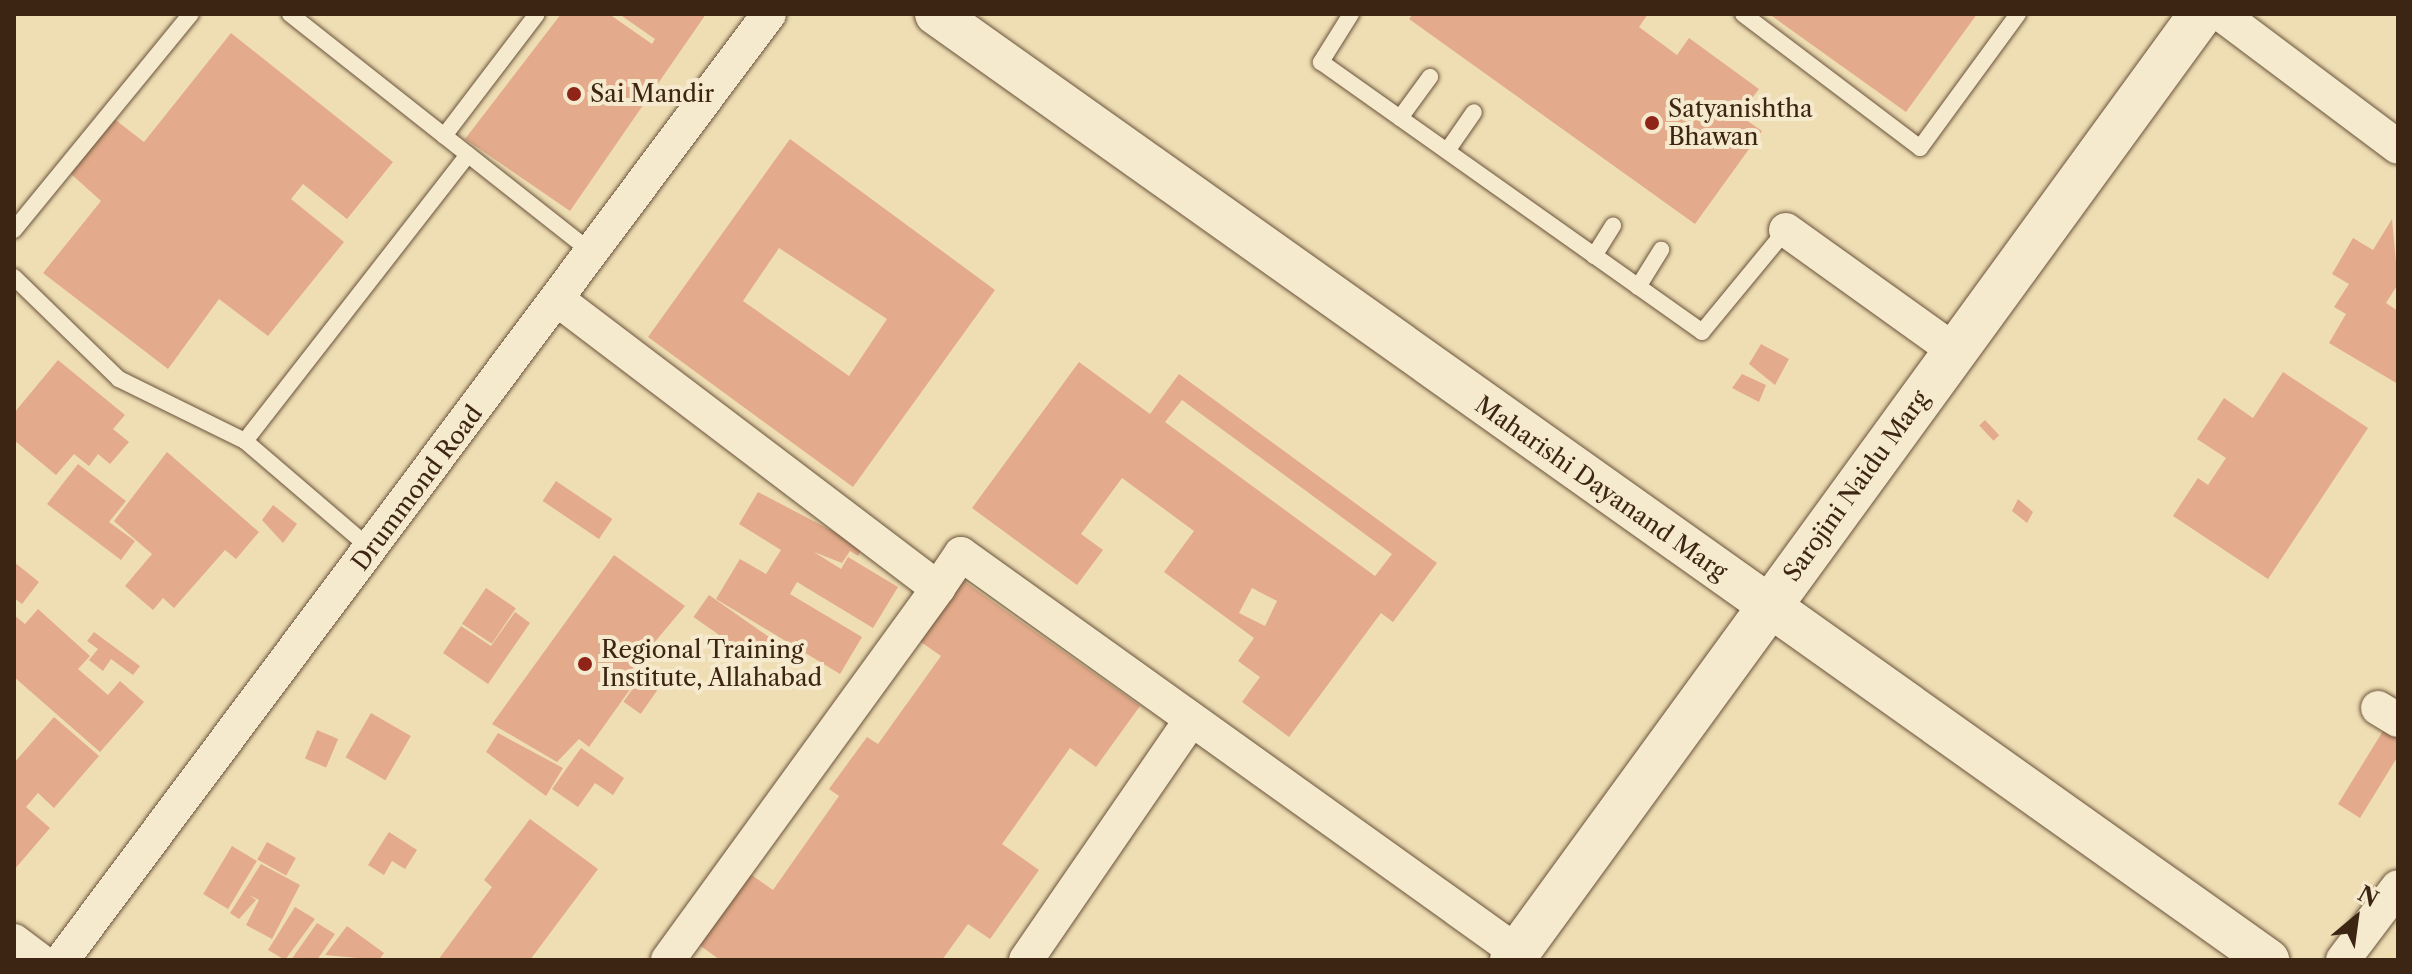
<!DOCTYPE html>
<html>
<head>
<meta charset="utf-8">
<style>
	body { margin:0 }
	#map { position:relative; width:2412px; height:974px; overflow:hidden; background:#efdeb4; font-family:"Libre Caslon Text",serif }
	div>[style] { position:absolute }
	.building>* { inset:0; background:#e3ab8b; transform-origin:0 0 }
	.roads { filter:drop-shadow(0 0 2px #6a533b) drop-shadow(0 0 2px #6a533b) }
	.service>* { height:16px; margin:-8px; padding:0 8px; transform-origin:8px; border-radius:8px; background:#f5eace }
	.minor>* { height:34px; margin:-17px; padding:0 17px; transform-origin:17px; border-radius:17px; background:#f5eace }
	.tertiary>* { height:42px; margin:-21px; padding:0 21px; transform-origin:21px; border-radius:21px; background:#f5eace }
	.secondary>* { height:44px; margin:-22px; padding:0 22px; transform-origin:22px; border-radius:22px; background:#f5eace }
	.dots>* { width:22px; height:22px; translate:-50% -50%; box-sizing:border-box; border:4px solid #f5eace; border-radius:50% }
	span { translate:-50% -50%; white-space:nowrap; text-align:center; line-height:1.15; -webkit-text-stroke:8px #f5eace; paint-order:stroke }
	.poi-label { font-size:24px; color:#3d2513 }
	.left { translate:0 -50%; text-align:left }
	.street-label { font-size:24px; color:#3d2513 }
	.frame { position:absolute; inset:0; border:16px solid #3d2513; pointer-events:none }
	.north { position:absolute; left:2316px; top:878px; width:80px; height:80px; -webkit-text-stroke:6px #f5eace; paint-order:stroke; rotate:29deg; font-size:22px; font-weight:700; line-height:32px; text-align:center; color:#3d2513 }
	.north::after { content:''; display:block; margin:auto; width:28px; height:36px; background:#3d2513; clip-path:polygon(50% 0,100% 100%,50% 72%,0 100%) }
</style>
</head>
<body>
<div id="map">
	<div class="building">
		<i style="clip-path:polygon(561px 14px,609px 14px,652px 44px,655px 39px,619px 14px,706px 14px,570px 211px,465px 139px)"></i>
		<i style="clip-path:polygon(1413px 14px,1648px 14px,1639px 27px,1677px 55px,1689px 38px,1759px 89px,1739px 115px,1762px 131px,1695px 224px,1409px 19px)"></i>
		<i style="clip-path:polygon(1769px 14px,1977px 14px,1906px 112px)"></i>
		<i style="clip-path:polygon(231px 33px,393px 162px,347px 219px,303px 184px,291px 199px,344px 242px,268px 336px,219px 299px,168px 369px,43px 273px,101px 201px,70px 173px,113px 118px,144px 142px)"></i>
		<i style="clip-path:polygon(evenodd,790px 139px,995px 290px,853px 487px,648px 337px,790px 139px,779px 248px,887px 319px,849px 376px,743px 301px,779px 248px)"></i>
		<i style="clip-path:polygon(2392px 219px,2398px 284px,2386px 303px,2398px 311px,2398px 384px,2329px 343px,2346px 314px,2334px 307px,2349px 284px,2332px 274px,2353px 238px,2373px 250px)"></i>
		<i style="clip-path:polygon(1761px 344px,1789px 359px,1775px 385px,1749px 364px)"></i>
		<i style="clip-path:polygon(58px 360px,125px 415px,113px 429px,129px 442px,110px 464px,98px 454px,89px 466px,74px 454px,56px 475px,14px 440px,14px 413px)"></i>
		<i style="clip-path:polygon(evenodd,1079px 362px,1150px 414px,1179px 374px,1437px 563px,1393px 622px,1381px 613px,1289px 737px,1242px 702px,1260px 677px,1238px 661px,1254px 638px,1164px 572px,1194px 531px,1122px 478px,1081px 534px,1103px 550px,1077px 585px,972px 508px,1079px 362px,1182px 400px,1392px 554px,1375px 576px,1165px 422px,1182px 400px,1079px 362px,1252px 588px,1277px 601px,1265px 626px,1239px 613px,1252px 588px)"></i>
		<i style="clip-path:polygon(2283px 372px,2368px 428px,2268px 579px,2173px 516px,2198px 478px,2208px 485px,2226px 458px,2197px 439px,2224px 398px,2253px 418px)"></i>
		<i style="clip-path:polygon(1742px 374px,1766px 385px,1759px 402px,1732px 388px)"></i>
		<i style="left:1985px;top:420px;width:21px;height:8px;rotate:47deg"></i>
		<i style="clip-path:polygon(167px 452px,259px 532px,236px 559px,225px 550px,174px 608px,163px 598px,153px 610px,125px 586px,152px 554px,114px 521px)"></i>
		<i style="clip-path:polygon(78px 464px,126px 501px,109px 522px,135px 541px,121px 560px,47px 504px)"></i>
		<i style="left:556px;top:481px;width:68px;height:24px;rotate:34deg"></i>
		<i style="clip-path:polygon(758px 492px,863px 547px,858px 556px,850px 551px,842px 563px,814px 552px,841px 569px,848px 557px,898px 587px,873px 628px,797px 582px,790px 594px,862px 637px,840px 674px,716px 599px,740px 559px,766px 574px,781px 550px,739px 524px)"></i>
		<i style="clip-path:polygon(2018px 499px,2033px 512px,2027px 523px,2012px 511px)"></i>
		<i style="clip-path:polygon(273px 505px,297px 524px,283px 543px,262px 520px)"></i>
		<i style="clip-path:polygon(614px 555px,685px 606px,627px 675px,636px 681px,589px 747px,579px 739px,557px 762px,492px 724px)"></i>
		<i style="clip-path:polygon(14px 562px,39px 582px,22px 604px,14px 598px)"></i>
		<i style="clip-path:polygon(961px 579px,1140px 706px,1096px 767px,1070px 748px,1002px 844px,1039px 870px,990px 939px,968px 924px,942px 960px,720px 960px,698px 944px,749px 873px,773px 890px,839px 796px,829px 789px,867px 737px,878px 744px,941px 656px,918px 640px)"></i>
		<i style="left:486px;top:588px;width:36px;height:43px;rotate:34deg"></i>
		<i style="left:709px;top:595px;width:80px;height:27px;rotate:35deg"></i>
		<i style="clip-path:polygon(38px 609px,90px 656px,78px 669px,108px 695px,120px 681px,144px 702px,100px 752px,14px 677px,14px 615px,25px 624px)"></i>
		<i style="clip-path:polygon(515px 612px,530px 623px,488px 684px,443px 653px,461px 626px,491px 646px)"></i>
		<i style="clip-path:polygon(94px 632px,140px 666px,133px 675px,111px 659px,103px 671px,89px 660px,98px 649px,87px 641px)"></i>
		<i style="left:643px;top:674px;width:21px;height:34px;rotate:35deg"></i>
		<i style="left:371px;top:713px;width:46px;height:51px;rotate:30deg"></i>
		<i style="clip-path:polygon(54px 717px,99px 756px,54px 808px,38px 793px,26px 807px,50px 828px,14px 870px,14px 763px)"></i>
		<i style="clip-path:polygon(2386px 726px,2398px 733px,2398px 756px,2360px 818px,2338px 804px)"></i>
		<i style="left:317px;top:730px;width:23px;height:31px;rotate:23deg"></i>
		<i style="clip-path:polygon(498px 733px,563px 768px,546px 796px,486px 752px)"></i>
		<i style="clip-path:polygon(581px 748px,624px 778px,613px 795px,595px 783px,578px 807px,552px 789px)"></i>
		<i style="clip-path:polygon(530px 819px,598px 869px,530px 960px,438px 960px,492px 887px,484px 880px)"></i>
		<i style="clip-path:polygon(389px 832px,417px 850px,405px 869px,392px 861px,384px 875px,368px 865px)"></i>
		<i style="left:267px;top:842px;width:33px;height:20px;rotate:29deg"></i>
		<i style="left:232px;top:846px;width:29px;height:56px;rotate:31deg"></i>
		<i style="clip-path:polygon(261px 864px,300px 885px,272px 939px,246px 925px,259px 900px,249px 895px,256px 900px,239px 919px,230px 913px)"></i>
		<i style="clip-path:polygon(295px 907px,315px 919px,285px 960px,268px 950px)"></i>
		<i style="clip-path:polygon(317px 923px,335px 934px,317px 960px,291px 960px)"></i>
		<i style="clip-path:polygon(347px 926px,384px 953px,379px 960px,325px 955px)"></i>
	</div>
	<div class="roads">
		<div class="service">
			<i style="left:290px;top:14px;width:386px;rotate:38.3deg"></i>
			<i style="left:1351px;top:14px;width:57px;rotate:122deg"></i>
			<i style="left:1321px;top:62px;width:467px;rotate:35.3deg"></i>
			<i style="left:1702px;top:332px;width:132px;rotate:-50.5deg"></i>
			<i style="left:1743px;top:14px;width:222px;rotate:37.1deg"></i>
			<i style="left:1920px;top:148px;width:166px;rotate:-53.8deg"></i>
			<i style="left:1400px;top:118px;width:51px;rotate:-53.8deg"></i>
			<i style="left:444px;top:136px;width:153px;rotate:-52.7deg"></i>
			<i style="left:1447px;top:151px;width:47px;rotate:-55.3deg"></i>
			<i style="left:14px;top:230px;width:279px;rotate:-50.7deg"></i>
			<i style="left:1594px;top:256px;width:36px;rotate:-58deg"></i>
			<i style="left:14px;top:277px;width:146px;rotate:44.2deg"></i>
			<i style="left:119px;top:379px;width:140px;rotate:26.2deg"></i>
			<i style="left:245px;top:441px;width:166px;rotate:40.6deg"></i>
			<i style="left:1638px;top:287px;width:44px;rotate:-58.1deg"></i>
			<i style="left:245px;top:441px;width:363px;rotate:-52.1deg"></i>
		</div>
		<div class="minor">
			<i style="left:2221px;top:14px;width:221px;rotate:36.9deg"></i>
			<i style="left:1786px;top:230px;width:208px;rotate:35.6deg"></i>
			<i style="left:558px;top:300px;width:477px;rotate:37.2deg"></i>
			<i style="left:938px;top:588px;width:41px;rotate:-55.9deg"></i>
			<i style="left:961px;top:554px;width:684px;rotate:35.6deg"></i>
			<i style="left:2378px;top:708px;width:23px;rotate:31deg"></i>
			<i style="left:14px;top:941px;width:31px;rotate:37deg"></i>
			<i style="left:62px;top:960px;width:1181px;rotate:-53.23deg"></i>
			<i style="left:668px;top:960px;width:460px;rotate:-54deg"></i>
			<i style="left:1026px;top:960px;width:288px;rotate:-55.5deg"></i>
			<i style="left:2343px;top:960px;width:91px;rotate:-53deg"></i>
		</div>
		<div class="tertiary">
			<i style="left:936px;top:14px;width:1634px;rotate:35.38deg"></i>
		</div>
		<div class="secondary">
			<i style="left:1512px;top:960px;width:1170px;rotate:-53.93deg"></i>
		</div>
	</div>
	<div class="dots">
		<i style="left:574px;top:94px;background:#8f2418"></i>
		<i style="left:1652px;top:123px;background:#8f2418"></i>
		<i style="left:585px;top:664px;background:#8f2418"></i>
	</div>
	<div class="poi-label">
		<span class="left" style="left:590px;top:94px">Sai Mandir</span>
		<span class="left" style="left:1668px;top:123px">Satyanishtha<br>Bhawan</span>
		<span class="left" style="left:601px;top:664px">Regional Training<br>Institute, Allahabad</span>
	</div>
	<div class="street-label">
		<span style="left:1856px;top:486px;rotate:-54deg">Sarojini Naidu Marg</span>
		<span style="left:417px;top:488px;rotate:-53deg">Drummond Road</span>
		<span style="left:1601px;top:488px;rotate:35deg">Maharishi Dayanand Marg</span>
	</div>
	<div class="frame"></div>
	<div class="north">N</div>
</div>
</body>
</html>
